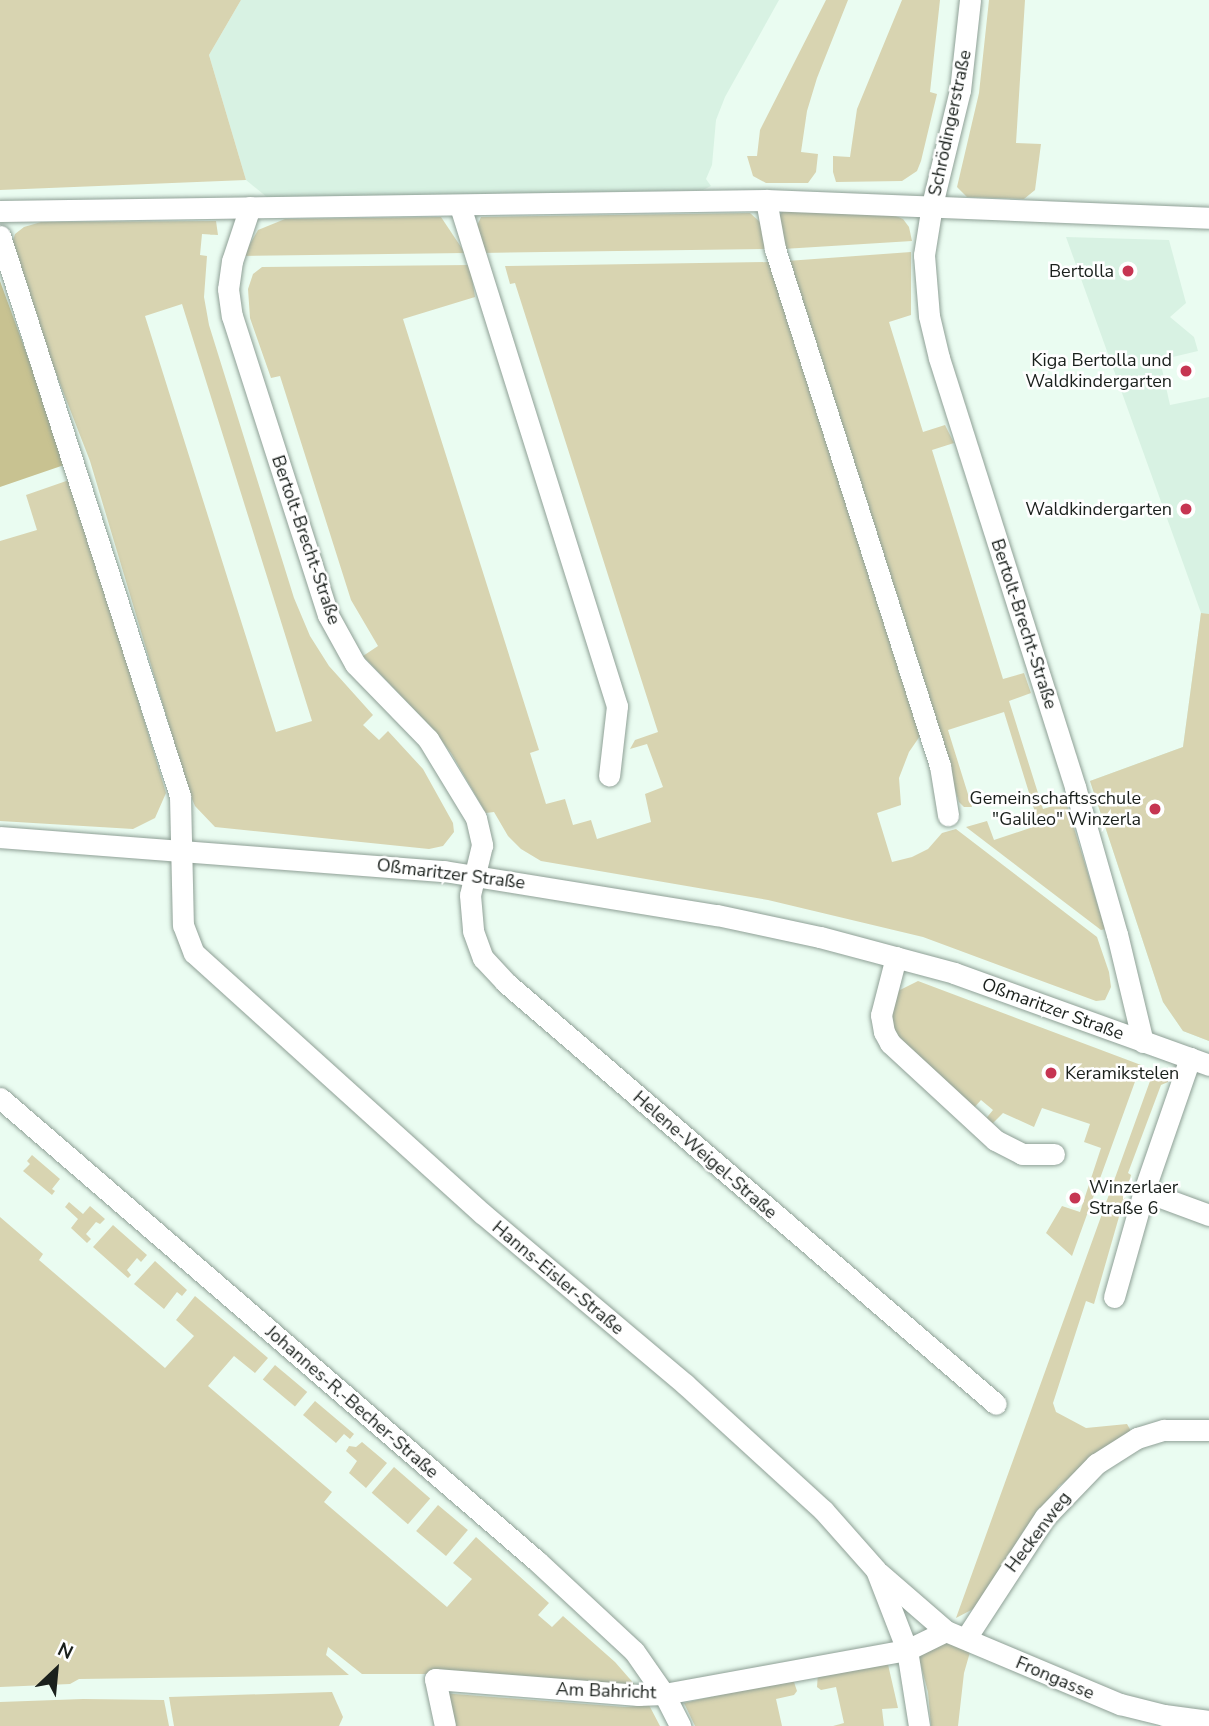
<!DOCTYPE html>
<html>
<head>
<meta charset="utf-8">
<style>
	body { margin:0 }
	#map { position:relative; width:1209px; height:1726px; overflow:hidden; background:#eafcf1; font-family:"Nunito Sans",sans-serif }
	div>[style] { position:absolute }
	.built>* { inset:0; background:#d8f2e3 }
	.green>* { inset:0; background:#d8d4b1; transform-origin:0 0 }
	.forest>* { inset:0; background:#c8c291 }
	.roads { filter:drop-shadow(0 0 2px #8fa096) drop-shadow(0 0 2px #8fa096) }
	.street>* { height:21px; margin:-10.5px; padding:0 10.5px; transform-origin:10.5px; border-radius:10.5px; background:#fff }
	.dots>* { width:19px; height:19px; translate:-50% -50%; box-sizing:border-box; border:4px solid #fff; border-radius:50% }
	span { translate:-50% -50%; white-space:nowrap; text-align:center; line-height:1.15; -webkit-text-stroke:5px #fff; paint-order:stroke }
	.street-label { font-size:18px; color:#1a201c }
	.poi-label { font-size:18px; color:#1a201c }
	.right { translate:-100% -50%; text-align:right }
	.left { translate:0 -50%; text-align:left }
	.north { position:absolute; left:21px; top:1635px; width:70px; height:70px; -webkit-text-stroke:5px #fff; paint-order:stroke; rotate:26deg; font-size:19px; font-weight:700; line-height:28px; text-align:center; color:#1a201c }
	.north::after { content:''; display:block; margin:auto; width:24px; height:32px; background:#1a201c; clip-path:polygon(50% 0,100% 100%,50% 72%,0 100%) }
</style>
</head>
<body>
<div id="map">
	<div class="built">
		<i style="clip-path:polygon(241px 0,779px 0,725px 97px,716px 120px,712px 165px,706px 179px,711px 186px,703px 190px,268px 198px,246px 180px,209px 55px)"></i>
		<i style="clip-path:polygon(1066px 237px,1169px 240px,1186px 303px,1170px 317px,1194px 337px,1198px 351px,1160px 360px,1170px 405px,1209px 397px,1209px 1041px,1183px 1031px,1163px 1002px,1090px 781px,1183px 747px,1201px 613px)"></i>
	</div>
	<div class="green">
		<i style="clip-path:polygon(0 0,241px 0,209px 55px,246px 180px,0 190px)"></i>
		<i style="clip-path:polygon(826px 0,848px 0,817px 78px,807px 111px,801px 152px,818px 154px,816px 172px,808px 183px,766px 183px,753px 176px,747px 156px,757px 156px,760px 130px)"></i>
		<i style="clip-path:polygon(902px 0,940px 0,930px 92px,937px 94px,921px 161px,917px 171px,902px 181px,836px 182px,833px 172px,833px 156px,850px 157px,857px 109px)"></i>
		<i style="clip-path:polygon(989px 0,1025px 0,1016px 143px,1041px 144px,1035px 190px,1024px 199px,967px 197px,957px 187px,979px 93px)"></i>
		<i style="clip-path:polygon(882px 210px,903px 219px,909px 227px,912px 241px,783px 249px,779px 216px,782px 212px)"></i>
		<i style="clip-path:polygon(750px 213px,760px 222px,768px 249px,481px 253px,476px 228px,481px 217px)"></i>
		<i style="clip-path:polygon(441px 217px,465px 253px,243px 256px,258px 230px,285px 219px)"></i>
		<i style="clip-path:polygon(evenodd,216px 221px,218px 235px,202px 234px,200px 255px,207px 256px,204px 297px,209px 325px,294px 598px,310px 636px,329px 666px,373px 715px,363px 725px,379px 740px,388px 731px,423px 769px,453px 823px,454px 832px,443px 846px,429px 849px,215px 827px,195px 806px,189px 792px,90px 461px,14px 265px,11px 246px,15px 234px,24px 227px,41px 222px,216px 221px,182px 304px,312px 721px,276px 732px,145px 316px,182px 304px)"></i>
		<i style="clip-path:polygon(911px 252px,911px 315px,889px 322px,923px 432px,945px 425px,954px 443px,932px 450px,1003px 679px,1024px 673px,1031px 693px,1009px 701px,1043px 809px,1066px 802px,1105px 929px,1101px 930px,966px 827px,987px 821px,994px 840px,1039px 825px,1004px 712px,948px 730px,972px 807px,964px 807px,959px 802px,787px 261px)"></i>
		<i style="clip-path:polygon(772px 262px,920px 736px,909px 752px,899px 778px,901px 805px,877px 813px,892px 862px,912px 857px,928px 849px,942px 833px,956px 829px,1097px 937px,1109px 972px,1111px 987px,1105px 1000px,1096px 1001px,923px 937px,768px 900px,541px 861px,521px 849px,508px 836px,494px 812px,486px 813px,451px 753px,433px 729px,363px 656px,378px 646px,351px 600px,280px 376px,271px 378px,250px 318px,248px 289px,253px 274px,262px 267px,470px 265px,475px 297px,403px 319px,539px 750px,530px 753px,546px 804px,565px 799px,573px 825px,591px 820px,597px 839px,651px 822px,645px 794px,663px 787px,647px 744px,630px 749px,635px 740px,658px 732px,515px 283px,510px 284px,505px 266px)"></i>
		<i style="clip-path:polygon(72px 479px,166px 793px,155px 818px,133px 829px,0 821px,0 541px,37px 530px,26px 495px)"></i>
		<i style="clip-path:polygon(1201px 613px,1209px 614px,1209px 1041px,1183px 1031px,1163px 1002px,1090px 781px,1183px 747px)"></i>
		<i style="clip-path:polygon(918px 981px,1141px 1065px,1072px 1256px,1046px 1233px,1062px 1206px,1080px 1212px,1101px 1148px,1084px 1142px,1090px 1124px,1042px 1108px,1034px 1127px,1003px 1113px,990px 1126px,984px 1121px,993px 1110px,981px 1100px,972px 1110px,903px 1049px,890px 1021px,896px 992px)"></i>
		<i style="clip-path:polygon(1154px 1070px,1170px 1076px,1168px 1082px,1161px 1085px,1128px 1173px,1131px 1175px,1094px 1304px,1086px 1301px,1053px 1403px,1056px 1412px,1086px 1428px,1127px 1424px,1131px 1431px,1059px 1486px,1023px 1532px,975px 1608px,956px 1618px)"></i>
		<i style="clip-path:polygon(32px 1155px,60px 1179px,52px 1189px,55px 1191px,52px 1195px,23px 1171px,30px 1164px,27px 1161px)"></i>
		<i style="clip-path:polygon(69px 1202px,83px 1214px,90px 1206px,105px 1219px,100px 1224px,96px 1222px,86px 1234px,91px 1239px,87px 1243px,71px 1228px,78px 1219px,65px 1207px)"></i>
		<i style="clip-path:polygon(0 1217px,43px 1254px,39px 1260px,165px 1368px,194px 1336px,176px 1320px,195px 1296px,268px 1358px,255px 1373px,234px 1356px,208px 1386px,332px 1492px,324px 1502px,447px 1607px,472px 1579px,453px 1563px,476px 1537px,549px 1603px,538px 1615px,552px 1627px,563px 1616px,615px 1662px,636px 1686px,451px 1674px,362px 1674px,328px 1647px,326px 1655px,349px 1675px,79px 1679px,70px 1684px,0 1687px)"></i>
		<i style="clip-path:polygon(113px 1225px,147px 1255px,141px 1262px,137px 1258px,127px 1270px,131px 1275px,128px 1278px,93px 1247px)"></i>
		<i style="clip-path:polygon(155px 1261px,187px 1290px,182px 1296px,177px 1292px,164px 1309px,134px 1284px)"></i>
		<i style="left:275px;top:1365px;width:42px;height:19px;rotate:40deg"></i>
		<i style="clip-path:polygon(315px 1401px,354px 1434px,350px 1439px,344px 1434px,336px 1443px,303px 1415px)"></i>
		<i style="clip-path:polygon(362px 1442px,387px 1463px,366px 1488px,349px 1473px,357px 1461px,346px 1451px,349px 1446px,356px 1447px)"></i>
		<i style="left:394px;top:1467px;width:48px;height:34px;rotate:41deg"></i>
		<i style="left:438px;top:1505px;width:39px;height:34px;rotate:40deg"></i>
		<i style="clip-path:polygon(946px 1639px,970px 1652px,964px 1673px,958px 1726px,931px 1726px,928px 1692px,919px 1658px,923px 1650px)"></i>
		<i style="clip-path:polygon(887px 1660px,898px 1708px,882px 1709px,884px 1726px,833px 1726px,844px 1723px,836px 1687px,821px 1690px,817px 1687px,818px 1673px)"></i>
		<i style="clip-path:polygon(788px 1679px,794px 1682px,797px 1691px,794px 1695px,776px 1699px,782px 1726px,695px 1726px,684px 1703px)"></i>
		<i style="clip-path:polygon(332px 1692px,343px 1717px,339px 1726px,174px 1726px,169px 1697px)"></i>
		<i style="clip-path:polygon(428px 1692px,625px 1707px,649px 1705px,660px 1726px,436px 1726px)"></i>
		<i style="clip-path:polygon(83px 1699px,164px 1700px,169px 1726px,0 1726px,0 1702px)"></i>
	</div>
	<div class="forest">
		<i style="clip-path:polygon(0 281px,67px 464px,0 487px)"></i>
	</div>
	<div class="roads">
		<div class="street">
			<i style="left:970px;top:0;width:91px;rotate:96.3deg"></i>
			<i style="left:960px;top:90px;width:118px;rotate:103.7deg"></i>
			<i style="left:932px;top:205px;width:51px;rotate:99.1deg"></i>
			<i style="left:924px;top:255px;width:61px;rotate:85.3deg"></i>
			<i style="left:929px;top:316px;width:43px;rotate:76.6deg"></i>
			<i style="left:939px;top:358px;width:450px;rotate:72.4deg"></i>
			<i style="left:1075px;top:787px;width:153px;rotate:74.1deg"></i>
			<i style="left:1117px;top:934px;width:111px;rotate:76.5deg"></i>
			<i style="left:766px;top:200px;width:50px;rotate:79.6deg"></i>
			<i style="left:775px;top:249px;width:543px;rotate:72.3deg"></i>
			<i style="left:940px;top:766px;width:50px;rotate:80.7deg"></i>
			<i style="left:460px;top:206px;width:524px;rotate:72.57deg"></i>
			<i style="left:617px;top:706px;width:70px;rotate:96.5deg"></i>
			<i style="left:250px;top:207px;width:57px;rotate:108.4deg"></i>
			<i style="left:232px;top:261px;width:28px;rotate:98deg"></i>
			<i style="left:228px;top:289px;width:27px;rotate:82deg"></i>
			<i style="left:232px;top:316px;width:314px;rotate:72.2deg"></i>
			<i style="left:328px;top:615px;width:56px;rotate:61.1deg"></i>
			<i style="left:355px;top:664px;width:105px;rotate:45.8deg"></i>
			<i style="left:428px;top:739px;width:92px;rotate:58.7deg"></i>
			<i style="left:476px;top:818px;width:28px;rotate:77deg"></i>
			<i style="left:482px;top:845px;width:51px;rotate:103.5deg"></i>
			<i style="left:470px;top:895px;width:36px;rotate:85deg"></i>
			<i style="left:473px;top:931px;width:29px;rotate:70deg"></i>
			<i style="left:483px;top:958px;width:33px;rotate:47deg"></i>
			<i style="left:505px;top:982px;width:647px;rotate:40.68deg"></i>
			<i style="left:0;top:211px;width:766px;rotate:-0.82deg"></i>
			<i style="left:766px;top:200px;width:443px;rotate:2.3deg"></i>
			<i style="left:0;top:236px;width:588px;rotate:72.18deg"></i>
			<i style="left:180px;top:796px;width:129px;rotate:88.7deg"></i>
			<i style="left:183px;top:925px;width:30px;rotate:69deg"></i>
			<i style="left:194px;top:953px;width:389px;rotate:42.1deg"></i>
			<i style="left:483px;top:1214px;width:264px;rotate:40.1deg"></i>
			<i style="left:685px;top:1384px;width:187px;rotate:42.4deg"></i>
			<i style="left:823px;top:1510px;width:80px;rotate:48.5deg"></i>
			<i style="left:876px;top:1570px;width:86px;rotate:68.8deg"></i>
			<i style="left:907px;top:1650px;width:77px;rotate:81deg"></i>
			<i style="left:0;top:837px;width:445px;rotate:4.4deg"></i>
			<i style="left:444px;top:871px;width:277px;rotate:9.2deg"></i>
			<i style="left:717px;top:915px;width:105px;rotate:12.1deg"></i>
			<i style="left:820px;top:937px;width:139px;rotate:15deg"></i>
			<i style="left:954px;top:973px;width:271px;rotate:19.8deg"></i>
			<i style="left:896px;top:957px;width:60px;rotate:104.5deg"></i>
			<i style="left:881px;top:1015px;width:17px;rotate:80deg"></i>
			<i style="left:884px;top:1032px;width:13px;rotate:61deg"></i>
			<i style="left:890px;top:1043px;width:143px;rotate:42.7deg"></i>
			<i style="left:995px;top:1140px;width:30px;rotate:27deg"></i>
			<i style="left:1022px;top:1154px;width:32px"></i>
			<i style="left:0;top:1098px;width:709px;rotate:40.77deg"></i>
			<i style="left:537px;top:1561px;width:132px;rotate:42.9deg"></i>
			<i style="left:634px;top:1651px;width:52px;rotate:55.1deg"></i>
			<i style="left:664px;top:1694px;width:36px;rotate:63deg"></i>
			<i style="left:1144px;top:1191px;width:69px;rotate:20.3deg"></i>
			<i style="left:1114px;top:1297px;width:110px;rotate:-74.2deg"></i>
			<i style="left:1144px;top:1191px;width:141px;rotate:-70.9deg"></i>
			<i style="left:879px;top:1573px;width:89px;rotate:40.9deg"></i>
			<i style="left:946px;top:1631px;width:189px;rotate:22.8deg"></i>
			<i style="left:1120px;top:1704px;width:45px;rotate:14deg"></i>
			<i style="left:1164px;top:1715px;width:45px;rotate:7.6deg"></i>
			<i style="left:966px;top:1638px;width:145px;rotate:-56.9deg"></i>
			<i style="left:1045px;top:1517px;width:74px;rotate:-46.1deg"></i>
			<i style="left:1096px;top:1464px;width:49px;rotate:-32.4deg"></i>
			<i style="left:1137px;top:1438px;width:28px;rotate:-17deg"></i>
			<i style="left:1164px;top:1430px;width:45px"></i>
			<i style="left:445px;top:1726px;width:48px;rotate:-102deg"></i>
			<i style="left:435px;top:1679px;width:204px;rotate:4.5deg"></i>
			<i style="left:638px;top:1695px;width:26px;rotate:-2deg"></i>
			<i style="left:664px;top:1694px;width:247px;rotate:-10.3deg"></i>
			<i style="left:907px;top:1650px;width:43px;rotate:-26deg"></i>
		</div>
	</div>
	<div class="dots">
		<i style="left:1128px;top:271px;background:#c63552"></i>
		<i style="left:1186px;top:371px;background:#c63552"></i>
		<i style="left:1186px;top:509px;background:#c63552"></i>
		<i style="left:1155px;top:809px;background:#c63552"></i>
		<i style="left:1051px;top:1073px;background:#c63552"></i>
		<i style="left:1075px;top:1198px;background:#c63552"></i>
	</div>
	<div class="street-label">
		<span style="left:950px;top:123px;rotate:-78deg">Schrödingerstraße</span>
		<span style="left:306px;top:540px;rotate:71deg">Bertolt-Brecht-Straße</span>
		<span style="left:1024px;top:624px;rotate:72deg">Bertolt-Brecht-Straße</span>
		<span style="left:451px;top:874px;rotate:7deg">Oßmaritzer Straße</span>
		<span style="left:1053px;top:1009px;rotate:20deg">Oßmaritzer Straße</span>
		<span style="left:705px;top:1155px;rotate:41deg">Helene-Weigel-Straße</span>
		<span style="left:558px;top:1278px;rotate:40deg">Hanns-Eisler-Straße</span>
		<span style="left:352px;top:1402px;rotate:41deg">Johannes-R.-Becher-Straße</span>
		<span style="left:1038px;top:1532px;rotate:-53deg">Heckenweg</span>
		<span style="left:1055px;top:1678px;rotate:23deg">Frongasse</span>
		<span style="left:606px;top:1691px;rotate:2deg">Am Bahricht</span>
	</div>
	<div class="poi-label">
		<span class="right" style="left:1114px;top:271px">Bertolla</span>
		<span class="right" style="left:1172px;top:371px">Kiga Bertolla und<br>Waldkindergarten</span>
		<span class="right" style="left:1172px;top:509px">Waldkindergarten</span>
		<span class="right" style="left:1141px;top:809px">Gemeinschaftsschule<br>"Galileo" Winzerla</span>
		<span class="left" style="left:1065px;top:1073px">Keramikstelen</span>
		<span class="left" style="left:1089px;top:1198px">Winzerlaer<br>Straße 6</span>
	</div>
	<div class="north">N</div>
</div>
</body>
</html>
